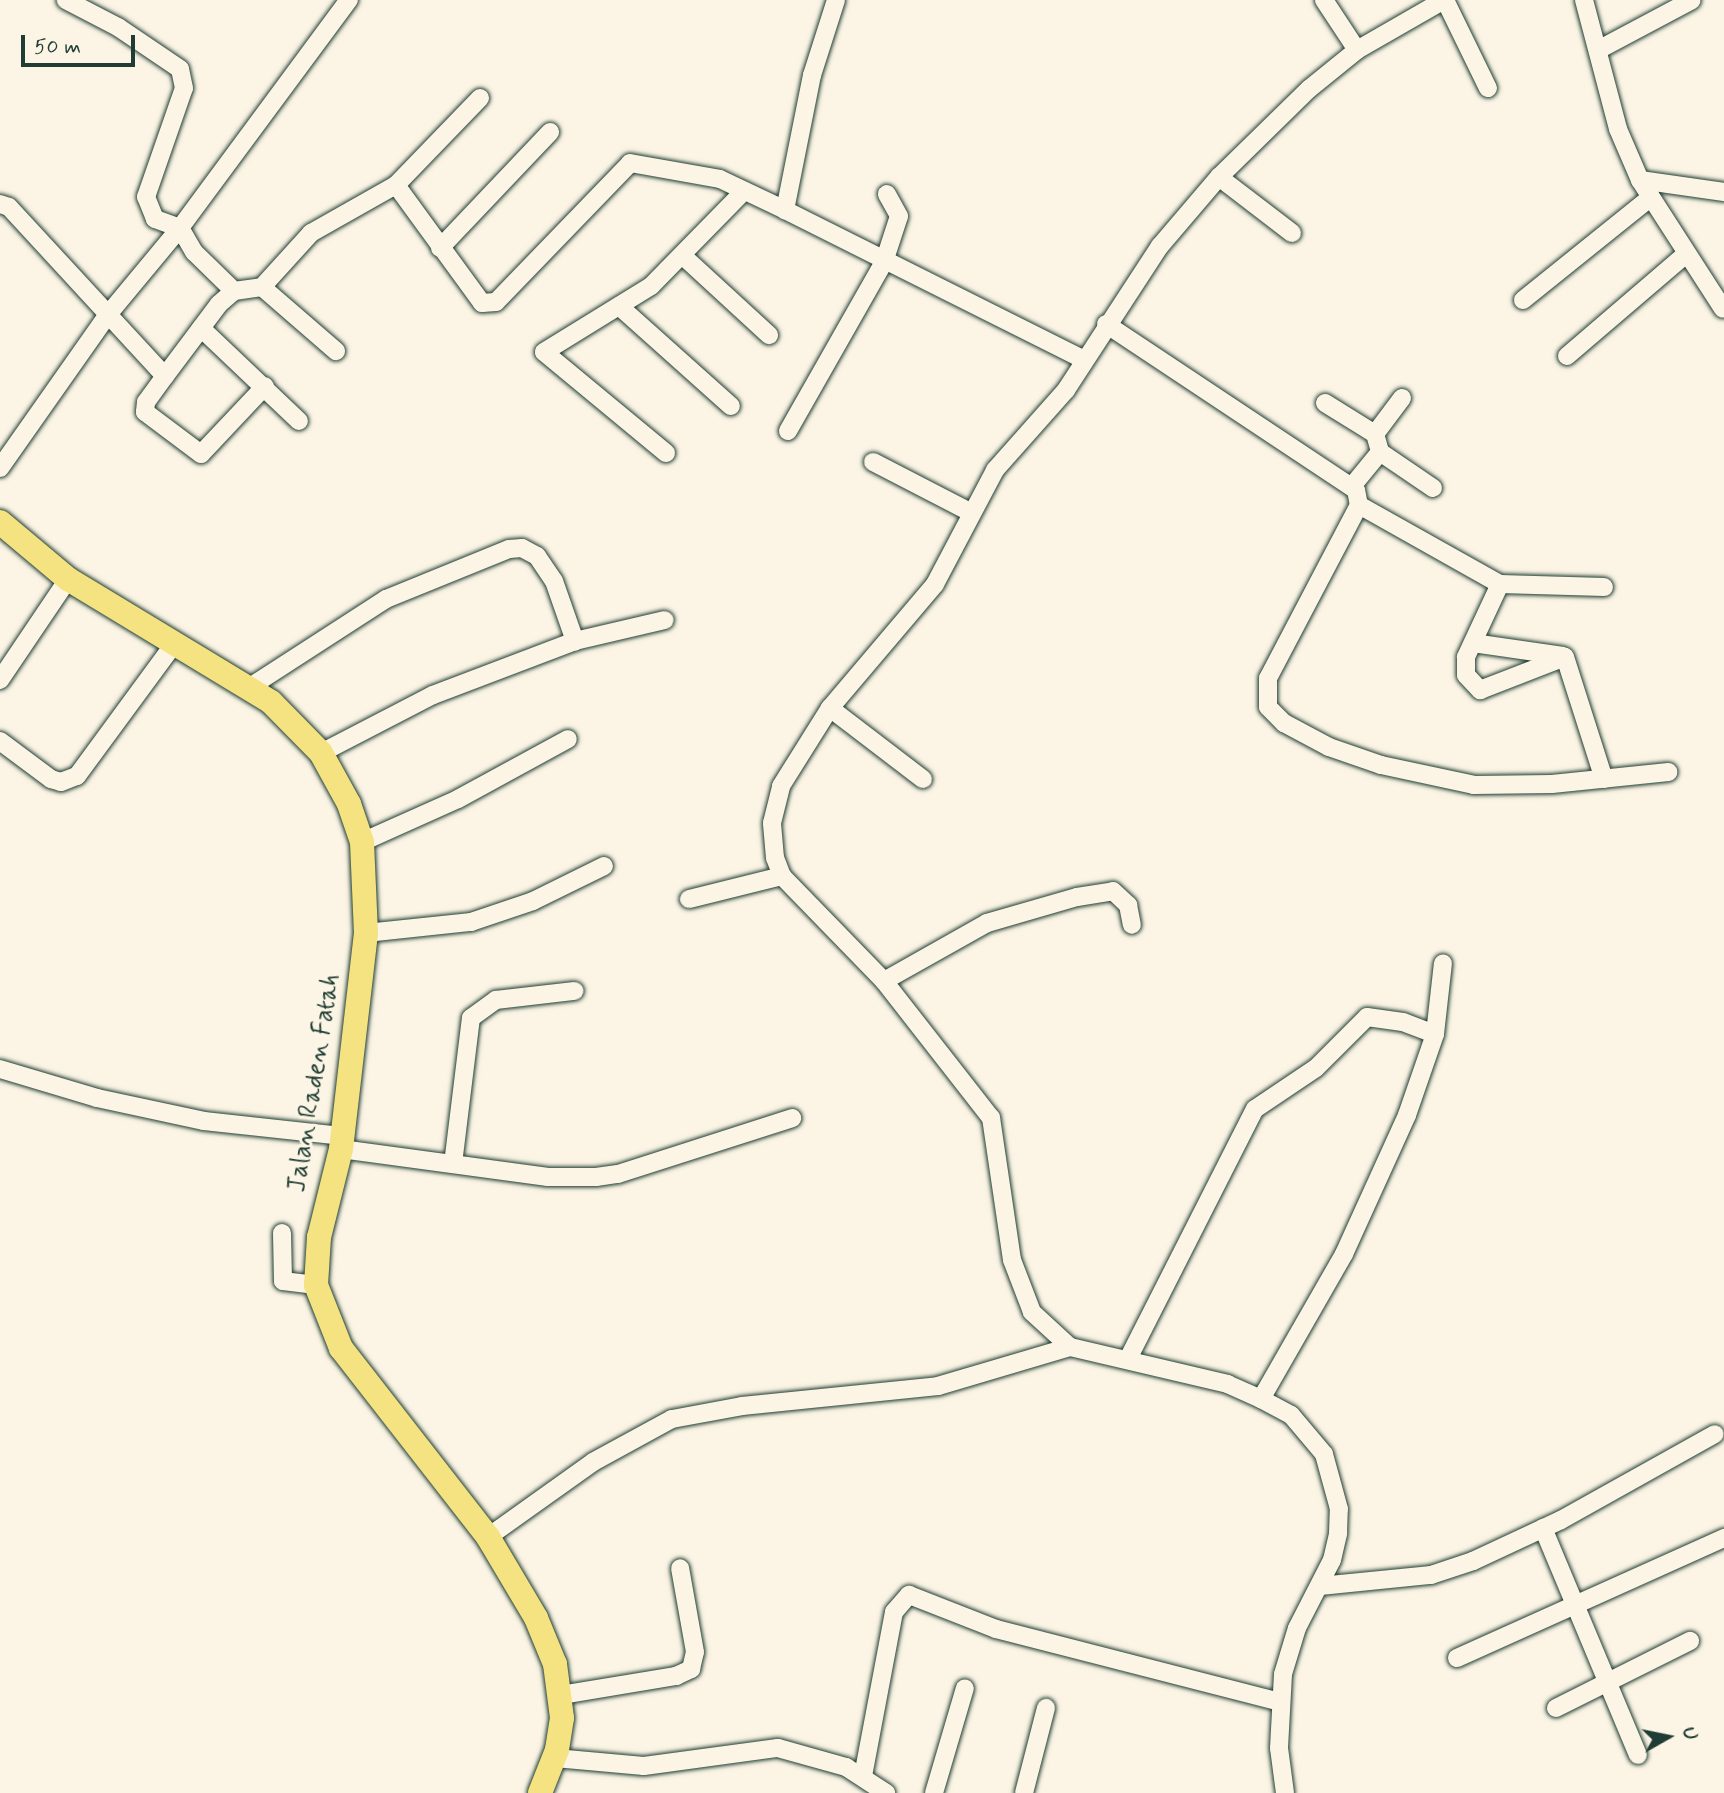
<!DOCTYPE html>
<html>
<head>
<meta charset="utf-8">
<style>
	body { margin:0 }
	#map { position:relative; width:1724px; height:1793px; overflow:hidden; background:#fcf5e5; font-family:Mynerve,sans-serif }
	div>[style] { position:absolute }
	.roads { filter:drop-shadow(0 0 2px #1f3d34) drop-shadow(0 0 2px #1f3d34) }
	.minor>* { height:18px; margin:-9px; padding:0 9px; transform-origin:9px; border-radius:9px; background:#fcf5e5 }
	.highway>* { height:24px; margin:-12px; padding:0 12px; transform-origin:12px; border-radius:12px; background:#f5e382 }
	span { translate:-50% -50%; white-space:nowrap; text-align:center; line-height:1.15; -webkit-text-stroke:6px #fcf5e5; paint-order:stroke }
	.street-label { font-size:26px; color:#1f3d34 }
	.north { position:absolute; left:1633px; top:1702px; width:70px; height:70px; -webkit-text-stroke:5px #fcf5e5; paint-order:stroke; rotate:81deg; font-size:19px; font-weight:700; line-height:28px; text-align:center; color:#1f3d34 }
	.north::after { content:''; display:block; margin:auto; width:24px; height:32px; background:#1f3d34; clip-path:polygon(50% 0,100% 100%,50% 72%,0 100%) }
	.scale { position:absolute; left:21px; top:35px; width:114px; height:32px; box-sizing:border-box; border:4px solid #1f3d34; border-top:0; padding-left:9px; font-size:21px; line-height:24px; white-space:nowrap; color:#1f3d34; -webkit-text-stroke:5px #fcf5e5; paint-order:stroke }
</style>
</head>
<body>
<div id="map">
	<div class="roads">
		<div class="minor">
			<i style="left:836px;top:0;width:79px;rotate:107.7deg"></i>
			<i style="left:812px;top:75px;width:138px;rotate:101.3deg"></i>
			<i style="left:785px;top:210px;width:335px;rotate:26.6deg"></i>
			<i style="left:1324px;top:0;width:60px;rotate:56.6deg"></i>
			<i style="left:1445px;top:0;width:98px;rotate:64deg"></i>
			<i style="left:1584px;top:0;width:133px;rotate:75.2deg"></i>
			<i style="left:1618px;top:129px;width:56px;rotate:66.7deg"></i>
			<i style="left:1640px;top:180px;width:153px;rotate:57.2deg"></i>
			<i style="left:1598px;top:50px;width:106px;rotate:-28deg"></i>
			<i style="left:1219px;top:177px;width:92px;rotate:37.5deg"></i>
			<i style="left:1640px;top:180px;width:85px;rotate:8.1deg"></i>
			<i style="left:396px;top:185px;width:146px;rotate:53.9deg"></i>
			<i style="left:482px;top:303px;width:14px;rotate:-4deg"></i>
			<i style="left:496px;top:302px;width:193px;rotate:-46deg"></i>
			<i style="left:630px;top:163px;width:91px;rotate:10.1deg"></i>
			<i style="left:720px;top:179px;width:72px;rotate:25.5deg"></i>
			<i style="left:0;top:204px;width:9px;rotate:18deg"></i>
			<i style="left:9px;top:207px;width:230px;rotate:47.3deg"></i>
			<i style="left:165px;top:376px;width:90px;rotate:-53.1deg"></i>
			<i style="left:219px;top:304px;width:20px;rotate:-41deg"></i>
			<i style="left:234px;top:291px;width:28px;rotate:-8deg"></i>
			<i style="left:262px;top:287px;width:73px;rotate:-47.8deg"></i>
			<i style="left:311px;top:233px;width:98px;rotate:-29.5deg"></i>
			<i style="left:396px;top:185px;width:121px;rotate:-46deg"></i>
			<i style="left:440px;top:248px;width:160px;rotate:-46.5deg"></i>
			<i style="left:683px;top:256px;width:117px;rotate:42.6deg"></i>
			<i style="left:262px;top:287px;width:98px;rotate:40.9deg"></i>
			<i style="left:234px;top:291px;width:56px;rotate:-135.7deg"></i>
			<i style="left:194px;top:252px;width:28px;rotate:-120deg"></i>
			<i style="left:180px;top:228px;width:284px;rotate:-53.5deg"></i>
			<i style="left:1523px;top:300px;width:164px;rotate:-38.8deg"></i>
			<i style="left:619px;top:306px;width:150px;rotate:41.8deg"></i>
			<i style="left:1106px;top:324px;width:300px;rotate:33.6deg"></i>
			<i style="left:1356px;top:490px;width:15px;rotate:79deg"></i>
			<i style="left:1359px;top:505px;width:195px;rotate:117.7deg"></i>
			<i style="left:1268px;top:678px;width:29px;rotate:90deg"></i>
			<i style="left:1268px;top:707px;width:23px;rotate:45deg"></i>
			<i style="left:1284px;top:723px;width:51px;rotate:28.1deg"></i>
			<i style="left:1329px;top:747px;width:55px;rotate:19.1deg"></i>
			<i style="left:1381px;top:765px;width:95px;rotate:12.1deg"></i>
			<i style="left:1474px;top:785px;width:78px;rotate:-0.7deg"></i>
			<i style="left:1552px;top:784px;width:117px;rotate:-5.9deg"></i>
			<i style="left:201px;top:328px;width:135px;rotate:43.5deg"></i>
			<i style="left:1567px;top:356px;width:157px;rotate:-40.6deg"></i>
			<i style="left:165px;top:376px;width:32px;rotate:126deg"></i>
			<i style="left:146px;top:402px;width:10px;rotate:96deg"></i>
			<i style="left:145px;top:412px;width:70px;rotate:36.9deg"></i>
			<i style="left:201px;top:454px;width:93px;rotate:-46.7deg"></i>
			<i style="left:1325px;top:403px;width:59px;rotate:31.8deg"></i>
			<i style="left:1375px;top:434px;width:19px;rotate:74deg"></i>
			<i style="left:788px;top:431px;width:194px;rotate:-60.4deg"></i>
			<i style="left:884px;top:262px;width:48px;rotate:-71.9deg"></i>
			<i style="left:899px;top:216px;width:25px;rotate:-119deg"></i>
			<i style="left:1375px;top:434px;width:45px;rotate:-53.1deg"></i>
			<i style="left:666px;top:453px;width:158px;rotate:-140.4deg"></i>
			<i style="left:544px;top:352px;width:126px;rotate:-31.7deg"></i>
			<i style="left:651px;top:286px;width:133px;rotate:-45.6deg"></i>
			<i style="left:873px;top:462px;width:111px;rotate:27.3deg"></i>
			<i style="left:0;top:468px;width:184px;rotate:-54.9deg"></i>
			<i style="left:106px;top:317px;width:116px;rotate:-50.3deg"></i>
			<i style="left:180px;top:228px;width:27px;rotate:-160deg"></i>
			<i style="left:155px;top:219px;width:24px;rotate:-112deg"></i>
			<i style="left:146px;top:197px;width:115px;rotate:-70.8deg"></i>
			<i style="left:184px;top:88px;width:19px;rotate:-102deg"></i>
			<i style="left:180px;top:69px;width:75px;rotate:-145.9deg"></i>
			<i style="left:118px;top:27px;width:59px;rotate:-152.6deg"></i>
			<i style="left:1353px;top:485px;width:43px;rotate:-50.7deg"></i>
			<i style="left:1380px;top:452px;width:64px;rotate:34.2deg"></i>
			<i style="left:1359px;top:505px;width:162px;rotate:29.3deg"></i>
			<i style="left:1500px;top:584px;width:81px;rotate:115deg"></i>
			<i style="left:1466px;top:657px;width:18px;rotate:90deg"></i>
			<i style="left:1466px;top:675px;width:21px;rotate:47deg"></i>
			<i style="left:1480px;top:690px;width:91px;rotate:-21.2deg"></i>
			<i style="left:1565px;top:657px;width:128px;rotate:72.3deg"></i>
			<i style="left:1500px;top:584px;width:104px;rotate:1.7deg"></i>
			<i style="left:1473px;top:643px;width:91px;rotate:8.2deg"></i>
			<i style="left:0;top:680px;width:122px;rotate:-56deg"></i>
			<i style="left:250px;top:687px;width:162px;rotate:-32.9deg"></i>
			<i style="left:386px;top:599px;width:133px;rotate:-22.1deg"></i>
			<i style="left:509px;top:549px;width:13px;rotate:-4deg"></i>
			<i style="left:522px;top:548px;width:17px;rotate:28deg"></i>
			<i style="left:537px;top:556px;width:30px;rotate:56deg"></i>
			<i style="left:554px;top:581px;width:64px;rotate:70.7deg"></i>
			<i style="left:830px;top:708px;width:117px;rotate:37.4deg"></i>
			<i style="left:0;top:741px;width:64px;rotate:36.7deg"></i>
			<i style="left:51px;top:779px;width:10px;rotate:17deg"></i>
			<i style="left:61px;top:782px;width:17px;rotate:-21deg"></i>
			<i style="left:77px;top:776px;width:164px;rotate:-53.7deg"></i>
			<i style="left:321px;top:753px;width:126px;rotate:-27.4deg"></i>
			<i style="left:433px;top:695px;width:152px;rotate:-20.8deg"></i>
			<i style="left:575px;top:641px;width:92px;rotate:-13.1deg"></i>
			<i style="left:362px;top:842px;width:105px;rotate:-24.1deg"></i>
			<i style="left:458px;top:799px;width:125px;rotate:-28.6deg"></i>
			<i style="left:689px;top:899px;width:96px;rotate:-13.9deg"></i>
			<i style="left:366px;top:933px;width:106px;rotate:-6deg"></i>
			<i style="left:471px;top:922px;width:65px;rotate:-18.7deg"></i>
			<i style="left:533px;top:901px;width:79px;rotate:-26.2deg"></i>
			<i style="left:884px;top:981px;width:118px;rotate:-29.4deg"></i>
			<i style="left:987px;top:923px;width:94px;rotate:-16.1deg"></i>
			<i style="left:1077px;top:897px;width:36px;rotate:-9deg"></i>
			<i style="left:1113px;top:891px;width:21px;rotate:43deg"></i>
			<i style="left:1128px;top:905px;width:20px;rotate:79deg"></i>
			<i style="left:0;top:1069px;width:101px;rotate:16.6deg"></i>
			<i style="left:97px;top:1098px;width:109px;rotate:12.1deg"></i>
			<i style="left:204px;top:1121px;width:140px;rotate:6.2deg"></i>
			<i style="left:341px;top:1149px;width:209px;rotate:7.7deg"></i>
			<i style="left:548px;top:1177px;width:48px"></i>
			<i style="left:596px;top:1177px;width:22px;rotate:-8deg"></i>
			<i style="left:618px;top:1174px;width:183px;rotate:-17.8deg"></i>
			<i style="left:453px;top:1164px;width:147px;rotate:-83deg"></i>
			<i style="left:471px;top:1018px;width:31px;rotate:-36deg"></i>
			<i style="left:496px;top:1000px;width:79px;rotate:-6.6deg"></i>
			<i style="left:282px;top:1233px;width:48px;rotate:88.8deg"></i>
			<i style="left:283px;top:1281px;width:33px;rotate:7deg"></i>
			<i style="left:1128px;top:1359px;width:280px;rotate:-63.1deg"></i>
			<i style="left:1255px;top:1109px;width:73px;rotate:-33.9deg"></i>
			<i style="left:1316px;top:1068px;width:72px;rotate:-45deg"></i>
			<i style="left:1367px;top:1017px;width:36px;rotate:8deg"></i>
			<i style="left:1403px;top:1022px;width:34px;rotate:21deg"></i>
			<i style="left:1261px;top:1399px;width:167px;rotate:-60.2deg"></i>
			<i style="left:1344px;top:1254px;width:153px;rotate:-65.6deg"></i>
			<i style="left:1407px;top:1115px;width:86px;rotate:-70.9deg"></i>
			<i style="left:1435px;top:1034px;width:71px;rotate:-83.6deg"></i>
			<i style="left:1543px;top:1528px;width:246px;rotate:67.3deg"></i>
			<i style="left:488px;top:1537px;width:129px;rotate:-35.5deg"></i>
			<i style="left:593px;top:1462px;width:90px;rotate:-28.6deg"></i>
			<i style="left:672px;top:1419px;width:71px;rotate:-10.5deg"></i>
			<i style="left:742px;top:1406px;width:197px;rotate:-5.8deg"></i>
			<i style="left:938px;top:1386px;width:138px;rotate:-16.5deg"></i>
			<i style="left:1320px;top:1586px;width:112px;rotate:-5.7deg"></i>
			<i style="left:1431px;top:1575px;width:44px;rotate:-18.4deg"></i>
			<i style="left:1473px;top:1561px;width:97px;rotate:-25deg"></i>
			<i style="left:1561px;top:1520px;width:176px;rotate:-29.2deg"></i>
			<i style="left:1457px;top:1658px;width:293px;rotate:-24.2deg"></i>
			<i style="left:561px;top:1695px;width:117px;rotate:-9.4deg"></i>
			<i style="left:676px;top:1676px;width:17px;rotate:-25deg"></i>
			<i style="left:691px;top:1669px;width:17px;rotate:-77deg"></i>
			<i style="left:695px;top:1652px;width:85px;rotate:-100.1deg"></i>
			<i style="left:1556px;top:1708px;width:150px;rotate:-26.6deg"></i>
			<i style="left:555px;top:1758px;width:89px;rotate:5.1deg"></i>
			<i style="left:644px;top:1766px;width:135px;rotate:-7.7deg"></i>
			<i style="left:778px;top:1748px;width:71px;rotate:15.6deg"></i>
			<i style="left:846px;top:1767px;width:48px;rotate:33deg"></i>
			<i style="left:863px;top:1776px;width:167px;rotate:-79.3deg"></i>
			<i style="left:894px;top:1612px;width:23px;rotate:-49deg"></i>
			<i style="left:909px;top:1595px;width:93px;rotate:21.3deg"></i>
			<i style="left:996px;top:1629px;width:293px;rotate:14.4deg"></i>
			<i style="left:934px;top:1793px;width:109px;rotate:-73.6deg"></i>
			<i style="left:1024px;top:1793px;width:88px;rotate:-75.5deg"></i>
			<i style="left:1285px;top:1793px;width:45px;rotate:-97.6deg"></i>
			<i style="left:1279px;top:1748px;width:74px;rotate:-86.9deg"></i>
			<i style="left:1283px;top:1674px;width:48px;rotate:-73.1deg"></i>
			<i style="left:1297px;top:1628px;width:76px;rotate:-62.8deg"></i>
			<i style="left:1332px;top:1560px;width:28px;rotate:-77deg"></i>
			<i style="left:1338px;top:1533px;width:24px;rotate:-88deg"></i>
			<i style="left:1339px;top:1509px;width:57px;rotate:-105.3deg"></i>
			<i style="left:1324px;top:1454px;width:51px;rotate:-130.2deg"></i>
			<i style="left:1291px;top:1415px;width:34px;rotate:-152deg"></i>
			<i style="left:1261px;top:1399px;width:36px;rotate:-156deg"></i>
			<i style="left:1228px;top:1384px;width:162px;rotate:-166.8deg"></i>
			<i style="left:1070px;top:1347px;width:52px;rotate:-137.4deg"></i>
			<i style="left:1032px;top:1312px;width:56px;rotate:-111deg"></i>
			<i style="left:1012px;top:1260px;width:144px;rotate:-98.4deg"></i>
			<i style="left:991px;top:1118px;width:174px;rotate:-128deg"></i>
			<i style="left:884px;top:981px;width:146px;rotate:-134.2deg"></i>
			<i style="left:782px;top:876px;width:19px;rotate:-111deg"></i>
			<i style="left:775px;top:858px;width:35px;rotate:-95deg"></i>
			<i style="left:772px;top:823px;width:38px;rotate:-76deg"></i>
			<i style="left:781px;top:786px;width:92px;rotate:-57.9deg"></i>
			<i style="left:830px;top:708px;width:162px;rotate:-49.7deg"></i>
			<i style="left:935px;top:584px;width:129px;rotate:-62.2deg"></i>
			<i style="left:995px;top:470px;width:107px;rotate:-48.4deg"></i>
			<i style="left:1066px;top:390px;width:172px;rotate:-56.9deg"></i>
			<i style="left:1160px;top:246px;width:91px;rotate:-49.5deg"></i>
			<i style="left:1219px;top:177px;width:126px;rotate:-44.4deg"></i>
			<i style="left:1309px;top:89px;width:62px;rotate:-39.1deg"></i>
			<i style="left:1357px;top:50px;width:100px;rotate:-29.9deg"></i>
		</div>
		<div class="highway">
			<i style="left:0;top:522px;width:89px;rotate:40deg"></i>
			<i style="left:68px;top:579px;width:237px;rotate:31.2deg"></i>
			<i style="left:271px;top:702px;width:71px;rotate:45.6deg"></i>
			<i style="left:321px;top:753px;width:58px;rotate:61.2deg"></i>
			<i style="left:349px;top:804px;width:40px;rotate:71.1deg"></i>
			<i style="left:362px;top:842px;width:91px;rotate:87.5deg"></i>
			<i style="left:366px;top:933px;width:217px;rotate:96.6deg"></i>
			<i style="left:341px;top:1149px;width:91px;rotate:104deg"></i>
			<i style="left:319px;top:1237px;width:48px;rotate:93.6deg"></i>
			<i style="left:316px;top:1285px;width:68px;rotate:68.4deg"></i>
			<i style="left:341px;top:1348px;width:239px;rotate:52.1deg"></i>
			<i style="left:488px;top:1537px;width:94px;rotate:59.3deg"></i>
			<i style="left:536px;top:1618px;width:50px;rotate:67.6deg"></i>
			<i style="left:555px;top:1664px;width:54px;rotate:82.6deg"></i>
			<i style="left:562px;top:1718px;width:32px;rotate:99deg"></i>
			<i style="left:557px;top:1750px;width:46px;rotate:111.6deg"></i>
		</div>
	</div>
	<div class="street-label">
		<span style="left:315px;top:1083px;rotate:-81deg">Jalan Raden Fatah</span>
	</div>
	<div class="north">U</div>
	<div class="scale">50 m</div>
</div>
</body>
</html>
